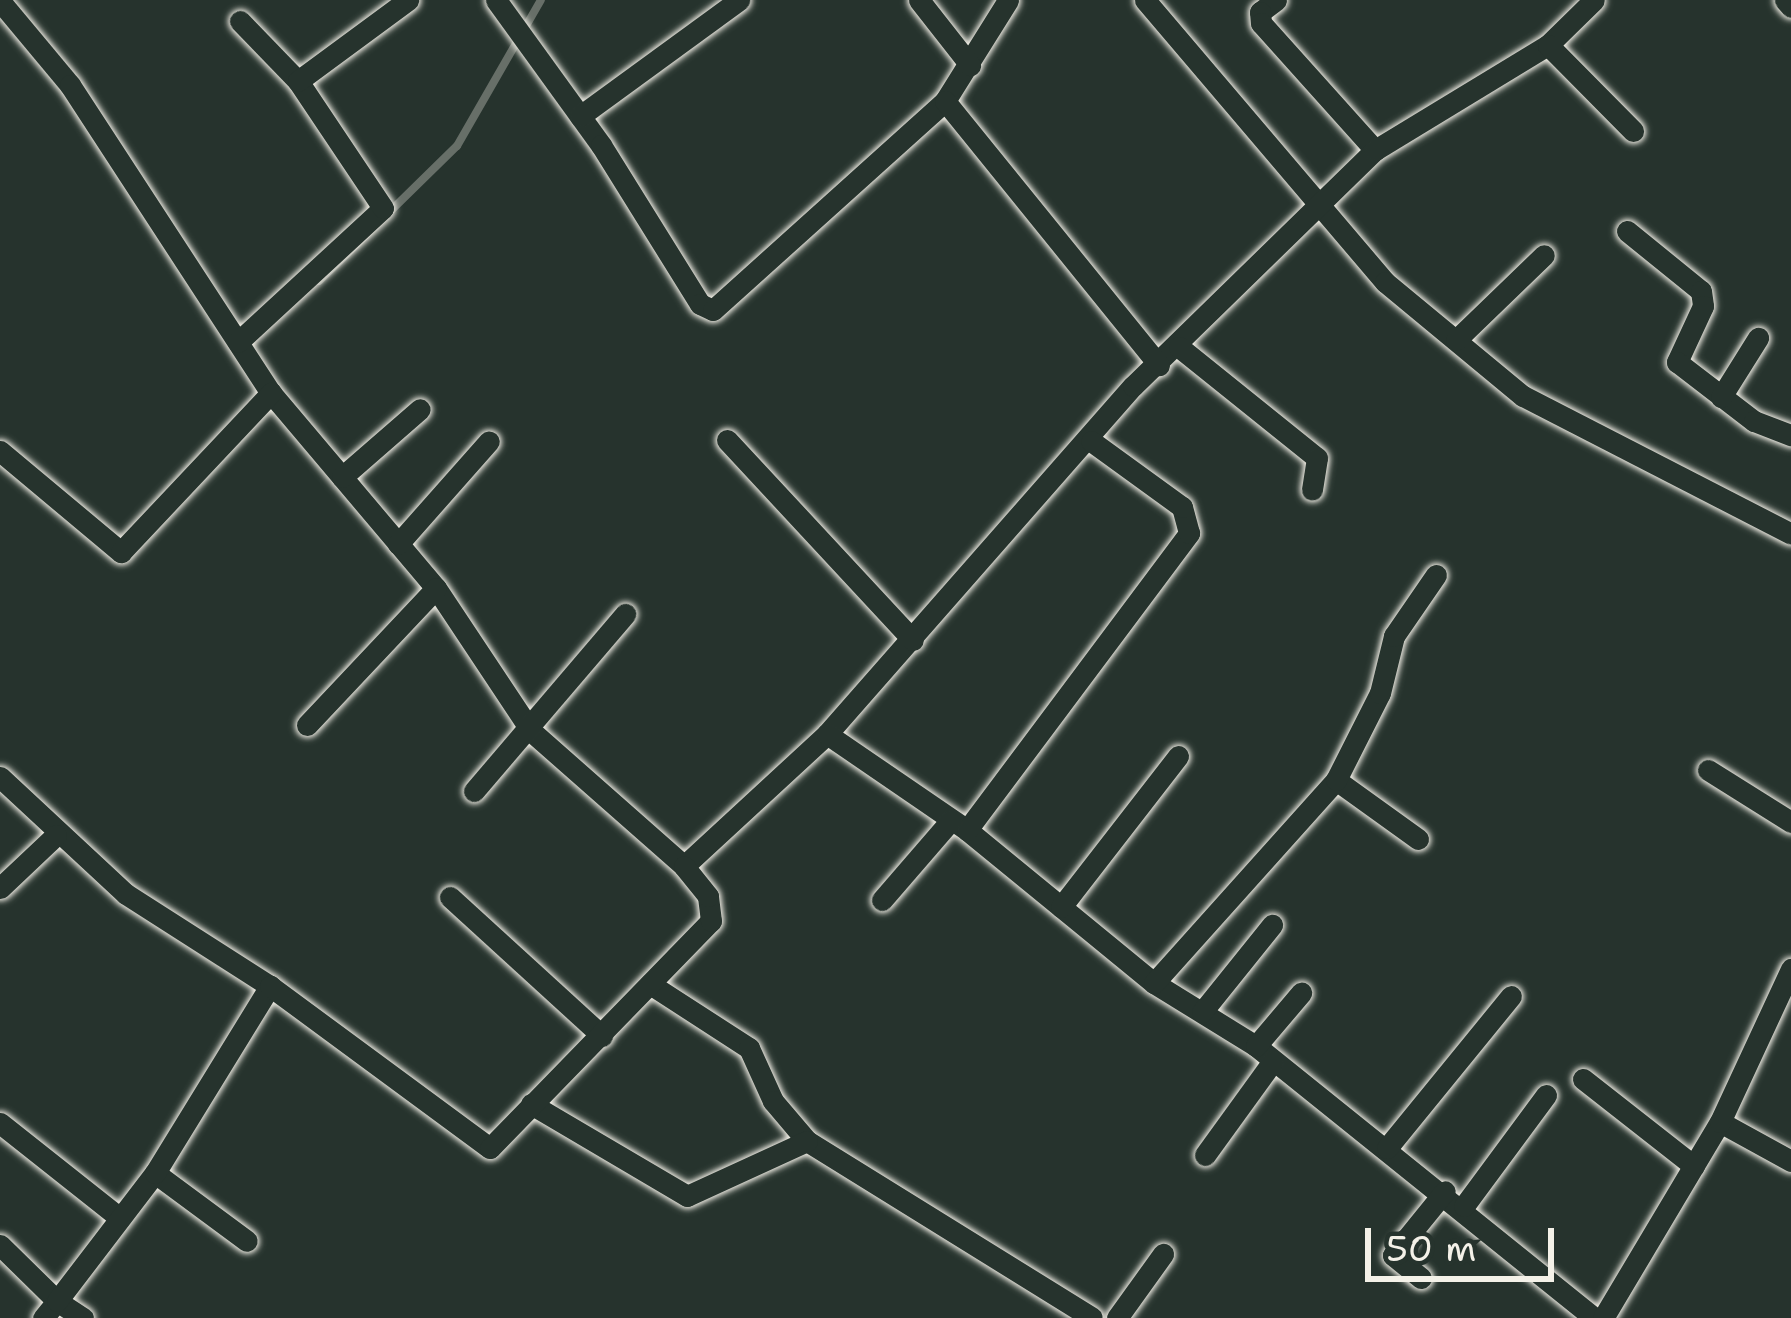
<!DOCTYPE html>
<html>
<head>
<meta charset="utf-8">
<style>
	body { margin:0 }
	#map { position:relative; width:1791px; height:1318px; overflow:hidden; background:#26332d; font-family:"Shantell Sans",sans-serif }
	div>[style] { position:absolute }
	.stream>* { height:8px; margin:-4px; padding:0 4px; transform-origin:4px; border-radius:4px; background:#676f68 }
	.roads { filter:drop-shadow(0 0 3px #f4f1e8) drop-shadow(0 0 3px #f4f1e8) }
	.minor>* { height:21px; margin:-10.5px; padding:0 10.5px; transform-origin:10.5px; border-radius:10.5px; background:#26332d }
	span { translate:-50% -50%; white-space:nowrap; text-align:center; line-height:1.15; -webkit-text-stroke:10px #26332d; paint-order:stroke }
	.scale { position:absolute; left:1365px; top:1228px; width:189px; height:54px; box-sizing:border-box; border:6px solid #f4f1e8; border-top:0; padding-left:15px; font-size:36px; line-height:42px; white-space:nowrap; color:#f4f1e8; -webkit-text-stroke:9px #26332d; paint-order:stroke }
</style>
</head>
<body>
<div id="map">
	<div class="stream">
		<i style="left:319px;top:281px;width:193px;rotate:-44.4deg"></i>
		<i style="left:457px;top:146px;width:168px;rotate:-60.1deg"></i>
	</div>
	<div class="roads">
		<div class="minor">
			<i style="left:496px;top:0;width:179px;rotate:54.1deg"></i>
			<i style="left:601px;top:145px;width:187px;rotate:58.1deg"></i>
			<i style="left:700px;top:304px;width:14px;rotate:25deg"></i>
			<i style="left:713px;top:310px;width:312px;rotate:-42deg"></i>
			<i style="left:945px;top:101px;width:119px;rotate:-58deg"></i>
			<i style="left:919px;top:0;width:83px;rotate:51.9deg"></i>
			<i style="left:1145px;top:0;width:370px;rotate:49.6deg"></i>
			<i style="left:1385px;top:282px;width:179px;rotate:39.6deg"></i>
			<i style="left:1523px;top:396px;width:301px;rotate:27.2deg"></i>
			<i style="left:1276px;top:0;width:20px;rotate:143deg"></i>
			<i style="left:1260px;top:12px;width:11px;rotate:85deg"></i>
			<i style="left:1261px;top:23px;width:171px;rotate:48.1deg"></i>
			<i style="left:1785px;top:0;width:9px;rotate:49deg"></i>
			<i style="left:0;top:1px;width:109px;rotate:50.2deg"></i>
			<i style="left:70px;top:85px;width:368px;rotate:56.9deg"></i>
			<i style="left:271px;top:393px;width:255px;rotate:49.8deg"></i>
			<i style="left:436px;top:588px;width:172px;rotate:56.4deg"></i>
			<i style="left:531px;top:731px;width:204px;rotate:41.4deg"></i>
			<i style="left:684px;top:866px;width:195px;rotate:-42.7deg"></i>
			<i style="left:827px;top:734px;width:463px;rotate:-48.7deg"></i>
			<i style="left:1133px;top:386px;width:338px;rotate:-44.3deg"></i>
			<i style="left:1375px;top:150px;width:202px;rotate:-31.3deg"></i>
			<i style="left:1548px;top:45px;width:64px;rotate:-44.4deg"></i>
			<i style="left:240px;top:21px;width:83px;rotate:46deg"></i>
			<i style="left:1548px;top:45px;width:121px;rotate:45.3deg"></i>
			<i style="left:945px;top:101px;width:340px;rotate:51deg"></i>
			<i style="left:580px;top:116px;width:197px;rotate:-36.1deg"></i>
			<i style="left:1627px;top:231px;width:95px;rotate:39deg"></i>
			<i style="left:1701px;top:291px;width:15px;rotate:82deg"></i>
			<i style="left:1703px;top:306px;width:62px;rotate:114.9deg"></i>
			<i style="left:1677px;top:362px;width:97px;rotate:37.5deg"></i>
			<i style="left:1754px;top:421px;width:40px;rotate:21deg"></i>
			<i style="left:1456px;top:340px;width:122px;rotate:-44deg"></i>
			<i style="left:238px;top:342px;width:197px;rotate:-42.7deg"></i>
			<i style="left:383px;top:208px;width:153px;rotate:-123.8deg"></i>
			<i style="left:298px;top:81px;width:137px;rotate:-36.4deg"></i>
			<i style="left:1179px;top:347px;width:177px;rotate:38.8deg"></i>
			<i style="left:1317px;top:458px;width:32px;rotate:99deg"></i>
			<i style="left:1721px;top:397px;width:70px;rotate:-57.9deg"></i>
			<i style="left:727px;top:440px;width:273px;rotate:47.1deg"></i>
			<i style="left:0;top:451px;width:158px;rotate:39.9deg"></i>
			<i style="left:121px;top:552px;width:219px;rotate:-46.7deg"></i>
			<i style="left:342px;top:477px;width:103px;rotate:-41.1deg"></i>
			<i style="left:398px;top:544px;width:137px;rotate:-48.5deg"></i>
			<i style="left:307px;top:725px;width:188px;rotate:-46.7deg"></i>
			<i style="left:827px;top:734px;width:170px;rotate:34.4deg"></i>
			<i style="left:967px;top:830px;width:242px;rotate:39.3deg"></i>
			<i style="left:1154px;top:983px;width:120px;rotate:31.7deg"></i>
			<i style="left:1256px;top:1046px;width:434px;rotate:38.8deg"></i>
			<i style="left:1708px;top:770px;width:98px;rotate:32.1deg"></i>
			<i style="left:0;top:777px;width:172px;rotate:42.9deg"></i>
			<i style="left:126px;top:894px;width:171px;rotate:32.6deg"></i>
			<i style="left:1336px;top:780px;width:101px;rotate:35.7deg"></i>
			<i style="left:474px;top:791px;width:233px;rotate:-49.5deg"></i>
			<i style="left:967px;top:830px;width:371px;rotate:-53.2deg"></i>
			<i style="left:1189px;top:533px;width:27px;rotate:-105deg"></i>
			<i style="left:1182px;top:507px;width:112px;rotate:-144deg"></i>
			<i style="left:0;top:888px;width:77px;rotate:-43.4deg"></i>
			<i style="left:450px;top:897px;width:206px;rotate:42.4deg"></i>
			<i style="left:882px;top:900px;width:106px;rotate:-49.2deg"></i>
			<i style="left:1061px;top:907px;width:191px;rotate:-52.2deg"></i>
			<i style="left:1154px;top:983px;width:273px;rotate:-48.1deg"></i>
			<i style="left:1336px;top:780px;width:97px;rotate:-63.2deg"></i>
			<i style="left:1380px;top:693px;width:59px;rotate:-76.2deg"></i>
			<i style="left:1394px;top:636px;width:74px;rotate:-55.5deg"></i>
			<i style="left:650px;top:984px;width:118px;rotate:32.9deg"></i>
			<i style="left:749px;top:1048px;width:58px;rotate:65.6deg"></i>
			<i style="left:773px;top:1101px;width:52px;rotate:49.6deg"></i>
			<i style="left:807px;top:1141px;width:335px;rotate:31.8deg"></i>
			<i style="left:1202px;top:1012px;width:112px;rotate:-51.2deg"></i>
			<i style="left:1256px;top:1046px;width:70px;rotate:-49.7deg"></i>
			<i style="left:1583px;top:1079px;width:141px;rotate:38.1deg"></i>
			<i style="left:531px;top:1104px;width:181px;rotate:30.5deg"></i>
			<i style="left:687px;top:1196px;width:132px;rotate:-24.6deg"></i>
			<i style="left:1720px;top:1122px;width:81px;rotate:28.8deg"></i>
			<i style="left:0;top:1123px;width:153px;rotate:38.4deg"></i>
			<i style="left:1387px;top:1148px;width:196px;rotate:-50.8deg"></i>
			<i style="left:1205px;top:1155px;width:116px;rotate:-54.1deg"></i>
			<i style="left:155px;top:1173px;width:114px;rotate:36.5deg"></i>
			<i style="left:1464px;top:1206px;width:138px;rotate:-53.5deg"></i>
			<i style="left:0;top:1245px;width:80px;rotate:44.5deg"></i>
			<i style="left:57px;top:1301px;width:22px;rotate:129deg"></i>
			<i style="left:1421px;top:1278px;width:36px;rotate:-141deg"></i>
			<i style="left:1393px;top:1255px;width:82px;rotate:-50.9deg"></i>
			<i style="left:83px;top:1318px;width:31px;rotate:-147deg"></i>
			<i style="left:57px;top:1301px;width:161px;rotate:-52.6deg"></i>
			<i style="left:155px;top:1173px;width:220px;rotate:-58.4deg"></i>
			<i style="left:270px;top:986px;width:273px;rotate:36.4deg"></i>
			<i style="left:490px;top:1148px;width:317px;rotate:-45.8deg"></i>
			<i style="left:711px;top:921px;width:25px;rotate:-97deg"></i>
			<i style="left:708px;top:896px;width:38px;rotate:-129deg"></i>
			<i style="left:1117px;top:1318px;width:79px;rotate:-54.3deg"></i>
			<i style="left:1603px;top:1318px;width:228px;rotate:-59.2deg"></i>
			<i style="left:1720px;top:1122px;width:169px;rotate:-65.1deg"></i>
		</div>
	</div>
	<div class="scale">50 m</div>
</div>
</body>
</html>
